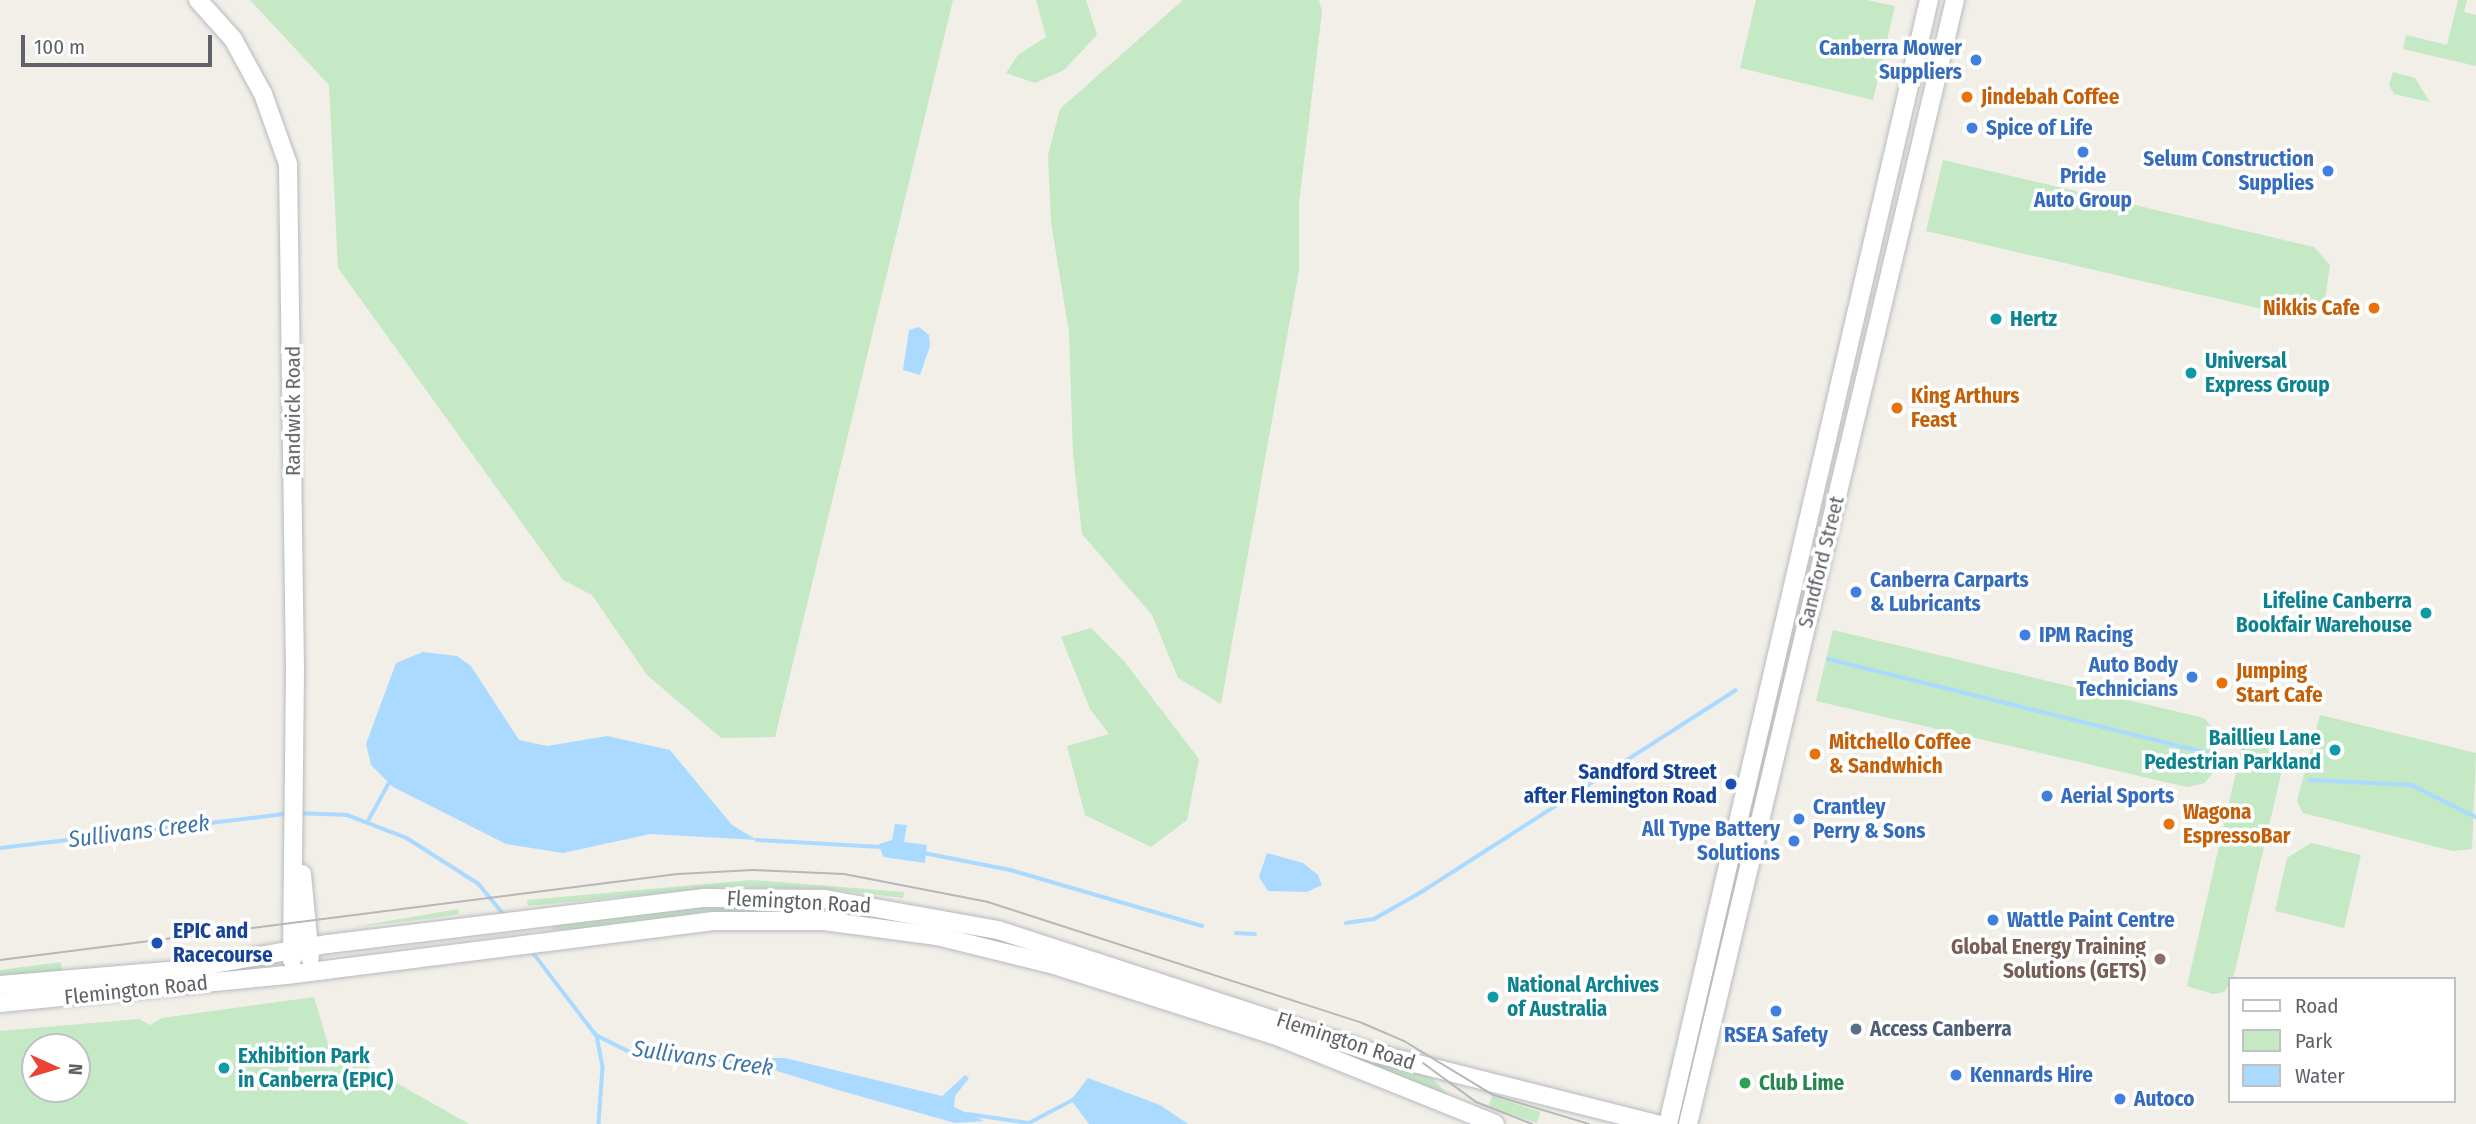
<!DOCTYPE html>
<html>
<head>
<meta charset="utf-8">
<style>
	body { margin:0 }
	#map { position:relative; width:2476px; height:1124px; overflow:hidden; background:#f1efe8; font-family:"Fira Sans Condensed",sans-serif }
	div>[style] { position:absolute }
	.green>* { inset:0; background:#c5e8c5; transform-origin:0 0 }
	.water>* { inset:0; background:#aadaff }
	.stream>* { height:3.5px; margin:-1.75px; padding:0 1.75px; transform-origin:1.75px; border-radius:1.75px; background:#aadaff }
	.roads { filter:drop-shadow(0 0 2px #b6babf) drop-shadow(0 0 2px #b6babf) }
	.secondary>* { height:18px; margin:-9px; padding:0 9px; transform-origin:9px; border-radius:9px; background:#fff }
	.tram>* { height:2px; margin:-1px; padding:0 1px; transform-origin:1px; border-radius:1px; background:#b6b7b8 }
	.dots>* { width:19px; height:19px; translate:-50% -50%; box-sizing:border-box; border:4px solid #fff; border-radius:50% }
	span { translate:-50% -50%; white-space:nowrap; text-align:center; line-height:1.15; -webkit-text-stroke:7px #fff; paint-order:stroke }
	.shop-label { font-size:21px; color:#366cbe; font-weight:700 }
	.right { translate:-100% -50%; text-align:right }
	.left { translate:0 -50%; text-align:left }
	.food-label { font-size:21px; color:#c56008; font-weight:700 }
	.culture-label { font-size:21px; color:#0d838f; font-weight:700 }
	.street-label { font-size:21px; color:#5f6368 }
	.transit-label { font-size:21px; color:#164399; font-weight:700 }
	.education-label { font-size:21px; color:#785e54; font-weight:700 }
	.service-label { font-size:21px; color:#4e5e75; font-weight:700 }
	.leisure-label { font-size:21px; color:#27864d; font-weight:700 }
	.water-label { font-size:23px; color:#4174aa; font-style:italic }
	.legend { position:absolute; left:2228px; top:977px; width:228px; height:126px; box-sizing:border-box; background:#fff; border:2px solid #bfc1c3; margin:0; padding:9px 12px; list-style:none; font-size:21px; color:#5f6368 }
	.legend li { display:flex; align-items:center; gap:14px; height:35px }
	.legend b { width:35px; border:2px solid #bfc1c3 }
	.north { position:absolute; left:21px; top:1033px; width:70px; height:70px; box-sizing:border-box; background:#fff; border:2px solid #bfc1c3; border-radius:50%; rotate:94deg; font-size:19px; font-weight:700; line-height:28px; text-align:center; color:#5f6368 }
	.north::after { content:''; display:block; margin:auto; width:24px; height:32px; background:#ea4335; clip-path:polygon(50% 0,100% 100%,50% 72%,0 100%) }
	.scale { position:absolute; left:21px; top:35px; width:191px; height:32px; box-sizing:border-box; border:4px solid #5f6368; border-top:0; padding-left:9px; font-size:21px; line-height:24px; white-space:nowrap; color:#5f6368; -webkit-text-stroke:5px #fff; paint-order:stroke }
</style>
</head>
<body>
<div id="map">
	<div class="green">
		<i style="clip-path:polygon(250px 0,953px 0,775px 737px,721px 738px,647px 675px,592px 595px,563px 580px,338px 268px,329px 85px)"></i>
		<i style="clip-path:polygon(1036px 0,1086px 0,1097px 35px,1064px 70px,1035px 83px,1006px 73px,1018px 55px,1046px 37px)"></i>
		<i style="clip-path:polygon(1183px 0,1319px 0,1322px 12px,1299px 203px,1299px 270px,1221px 704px,1178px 678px,1152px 615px,1082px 534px,1073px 454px,1069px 332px,1051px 222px,1048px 155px,1060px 109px)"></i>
		<i style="clip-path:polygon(1756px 0,1867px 0,1895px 6px,1873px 100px,1740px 68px)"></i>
		<i style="clip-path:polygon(2458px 0,2467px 0,2464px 12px,2476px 15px,2476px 66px,2403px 49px,2406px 35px,2447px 45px)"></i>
		<i style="clip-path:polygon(2393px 72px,2415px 78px,2430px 102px,2394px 94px,2389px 85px)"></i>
		<i style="clip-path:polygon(1943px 160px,2314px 247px,2330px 265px,2325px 300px,2315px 312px,2297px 317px,1926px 231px)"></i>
		<i style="clip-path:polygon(1091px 628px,1124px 661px,1199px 759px,1187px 820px,1151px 847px,1085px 815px,1067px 746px,1109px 734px,1090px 709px,1061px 637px)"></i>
		<i style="clip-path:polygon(1833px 630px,2204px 718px,2220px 736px,2215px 770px,2205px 783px,2187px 787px,1816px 701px)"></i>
		<i style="clip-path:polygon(2320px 715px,2476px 753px,2472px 849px,2453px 851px,2303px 813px,2297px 801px)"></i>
		<i style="clip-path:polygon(2253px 735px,2281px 740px,2286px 753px,2233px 979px,2224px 992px,2213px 994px,2187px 986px,2242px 746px)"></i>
		<i style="clip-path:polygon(2311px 843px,2361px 855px,2344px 928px,2275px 911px,2287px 858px)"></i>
		<i style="clip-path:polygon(751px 880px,904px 892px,903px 898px,827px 889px,723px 887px,528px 906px,527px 900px)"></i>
		<i style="clip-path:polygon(712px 906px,819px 907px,986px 934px,1428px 1074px,1453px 1100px,1033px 951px,953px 931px,870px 918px,553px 930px,552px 922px)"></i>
		<i style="clip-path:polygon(458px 909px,459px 914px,434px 918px,354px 927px)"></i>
		<i style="clip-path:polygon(61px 962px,62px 971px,0 976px,0 970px)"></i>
		<i style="clip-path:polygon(evenodd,314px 997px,328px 1044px,469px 1124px,0 1124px,0 1031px,139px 1019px,150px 1025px,162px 1018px,314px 997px,35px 1047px,77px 1047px,77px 1089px,35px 1089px,35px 1047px)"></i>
		<i style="left:1492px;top:1096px;width:51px;height:12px;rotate:18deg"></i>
	</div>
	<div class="water">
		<i style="clip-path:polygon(919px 327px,929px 335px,930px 346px,920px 375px,903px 370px,909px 330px)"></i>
		<i style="clip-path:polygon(423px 652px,457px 656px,471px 666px,519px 740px,547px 746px,607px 736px,670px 750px,732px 825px,757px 840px,650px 834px,563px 853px,506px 844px,393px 787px,371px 765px,366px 744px,396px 663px)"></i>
		<i style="clip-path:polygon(895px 824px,907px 825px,904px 842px,927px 845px,925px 863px,883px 857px,879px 844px,892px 840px)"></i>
		<i style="clip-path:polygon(1267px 853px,1303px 863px,1318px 875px,1322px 885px,1307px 892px,1268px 891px,1259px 877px)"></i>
		<i style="clip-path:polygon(761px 1058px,785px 1058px,942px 1096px,965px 1075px,969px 1078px,955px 1096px,954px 1107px,984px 1121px,955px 1123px,838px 1090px,761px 1066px)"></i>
		<i style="clip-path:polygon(1088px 1078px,1160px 1105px,1188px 1124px,1089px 1124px,1071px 1100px)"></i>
	</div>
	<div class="stream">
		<i style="left:1828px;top:659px;width:396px;rotate:13.9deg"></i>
		<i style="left:2246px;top:763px;width:31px;rotate:15deg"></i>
		<i style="left:2310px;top:780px;width:102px;rotate:2.8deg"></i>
		<i style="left:2412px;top:785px;width:72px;rotate:26.6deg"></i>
		<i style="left:297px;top:813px;width:50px;rotate:2.3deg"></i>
		<i style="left:347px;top:815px;width:64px;rotate:21deg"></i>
		<i style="left:407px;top:838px;width:85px;rotate:32.6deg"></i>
		<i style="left:479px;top:884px;width:41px;rotate:50.9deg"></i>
		<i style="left:368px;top:821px;width:43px;rotate:-61.1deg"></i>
		<i style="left:757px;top:840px;width:124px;rotate:3.2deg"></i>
		<i style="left:0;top:848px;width:288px;rotate:-6.8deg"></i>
		<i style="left:924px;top:853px;width:89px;rotate:11.1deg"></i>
		<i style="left:1011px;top:870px;width:199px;rotate:16.3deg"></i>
		<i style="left:1346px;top:923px;width:28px;rotate:-8deg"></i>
		<i style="left:1374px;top:919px;width:56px;rotate:-29.7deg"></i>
		<i style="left:1423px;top:891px;width:371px;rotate:-32.7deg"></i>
		<i style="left:1236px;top:933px;width:19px;rotate:3deg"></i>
		<i style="left:531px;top:950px;width:107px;rotate:52.6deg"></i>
		<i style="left:596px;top:1035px;width:40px;rotate:26.6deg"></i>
		<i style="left:632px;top:1053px;width:132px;rotate:4.8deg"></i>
		<i style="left:597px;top:1036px;width:32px;rotate:79deg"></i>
		<i style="left:603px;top:1067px;width:57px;rotate:94deg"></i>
		<i style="left:968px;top:1114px;width:62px;rotate:8.4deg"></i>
		<i style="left:1029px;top:1123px;width:50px;rotate:-27.6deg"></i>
	</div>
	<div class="roads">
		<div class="secondary">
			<i style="left:198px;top:0;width:52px;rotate:48.1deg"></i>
			<i style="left:233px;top:39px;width:63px;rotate:61.4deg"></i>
			<i style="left:263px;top:94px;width:74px;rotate:70.3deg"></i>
			<i style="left:288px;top:164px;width:505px;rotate:89.21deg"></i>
			<i style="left:295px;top:669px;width:291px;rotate:90.6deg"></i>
			<i style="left:302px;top:874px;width:84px;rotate:84.6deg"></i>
			<i style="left:0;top:985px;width:181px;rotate:-4.8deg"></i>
			<i style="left:180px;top:970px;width:150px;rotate:-10deg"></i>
			<i style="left:328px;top:944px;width:379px;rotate:-7deg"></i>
			<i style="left:704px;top:898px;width:121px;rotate:0.5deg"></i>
			<i style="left:825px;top:899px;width:176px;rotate:10.2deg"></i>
			<i style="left:998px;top:930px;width:396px;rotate:18.1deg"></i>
			<i style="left:1374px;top:1053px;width:292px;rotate:14.1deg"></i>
			<i style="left:0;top:1003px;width:295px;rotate:-5.6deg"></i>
			<i style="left:294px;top:974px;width:423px;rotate:-7.2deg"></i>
			<i style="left:714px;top:921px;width:110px"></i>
			<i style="left:824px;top:921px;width:114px;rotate:7.6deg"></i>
			<i style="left:937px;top:936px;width:121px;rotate:13.9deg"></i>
			<i style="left:1054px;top:965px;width:231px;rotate:17.7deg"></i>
			<i style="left:1274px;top:1035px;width:238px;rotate:21.9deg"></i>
			<i style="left:1668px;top:1124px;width:1154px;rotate:-76.93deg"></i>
			<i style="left:1688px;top:1124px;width:1155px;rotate:-76.64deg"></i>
		</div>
	</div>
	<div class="tram">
		<i style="left:0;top:960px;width:683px;rotate:-7.23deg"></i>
		<i style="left:678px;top:874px;width:75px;rotate:-3.1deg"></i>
		<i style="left:753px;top:870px;width:91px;rotate:2.5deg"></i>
		<i style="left:844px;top:874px;width:147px;rotate:11deg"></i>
		<i style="left:988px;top:902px;width:393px;rotate:17.9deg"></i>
		<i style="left:1362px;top:1023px;width:46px;rotate:23.2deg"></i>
		<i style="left:1404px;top:1041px;width:104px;rotate:31.2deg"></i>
		<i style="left:1493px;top:1095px;width:100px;rotate:16.8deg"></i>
		<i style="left:1423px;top:1063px;width:66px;rotate:36.3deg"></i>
		<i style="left:1476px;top:1102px;width:60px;rotate:21.4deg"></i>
	</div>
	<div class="dots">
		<i style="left:1976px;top:60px;background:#3f7fe0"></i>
		<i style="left:1967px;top:97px;background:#e8710a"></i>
		<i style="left:1972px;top:128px;background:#3f7fe0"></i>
		<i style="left:2083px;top:152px;background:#3f7fe0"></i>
		<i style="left:2328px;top:171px;background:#3f7fe0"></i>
		<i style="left:2374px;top:308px;background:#e8710a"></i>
		<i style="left:1996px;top:319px;background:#0f9aa8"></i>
		<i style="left:2191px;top:373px;background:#0f9aa8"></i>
		<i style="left:1897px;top:408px;background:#e8710a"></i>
		<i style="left:1856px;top:592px;background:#3f7fe0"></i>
		<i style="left:2426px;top:613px;background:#0f9aa8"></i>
		<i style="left:2025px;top:635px;background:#3f7fe0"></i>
		<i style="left:2192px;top:677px;background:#3f7fe0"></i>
		<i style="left:2222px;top:683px;background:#e8710a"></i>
		<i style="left:2335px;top:750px;background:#0f9aa8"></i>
		<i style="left:1815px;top:754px;background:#e8710a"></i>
		<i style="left:1731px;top:784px;background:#1a4fb4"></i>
		<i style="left:2047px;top:796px;background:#3f7fe0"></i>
		<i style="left:1799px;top:819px;background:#3f7fe0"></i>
		<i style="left:2169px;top:824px;background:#e8710a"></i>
		<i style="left:1794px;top:841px;background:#3f7fe0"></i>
		<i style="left:1993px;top:920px;background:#3f7fe0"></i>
		<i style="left:157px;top:943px;background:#1a4fb4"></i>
		<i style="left:2160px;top:959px;background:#8d6e63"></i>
		<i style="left:1493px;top:997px;background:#0f9aa8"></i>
		<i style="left:1776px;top:1011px;background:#3f7fe0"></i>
		<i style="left:1856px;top:1029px;background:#5c6f8a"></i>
		<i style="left:224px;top:1068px;background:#0f9aa8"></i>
		<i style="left:1956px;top:1075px;background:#3f7fe0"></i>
		<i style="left:1745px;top:1083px;background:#2e9e5b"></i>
		<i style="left:2120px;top:1099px;background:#3f7fe0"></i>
	</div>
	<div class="shop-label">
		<span class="right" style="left:1962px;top:60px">Canberra Mower<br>Suppliers</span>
		<span class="left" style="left:1986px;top:128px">Spice of Life</span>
		<span class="right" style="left:2314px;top:171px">Selum Construction<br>Supplies</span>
		<span style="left:2083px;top:188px">Pride<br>Auto Group</span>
		<span class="left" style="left:1870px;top:592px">Canberra Carparts<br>&amp; Lubricants</span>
		<span class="left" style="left:2039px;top:635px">IPM Racing</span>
		<span class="right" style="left:2178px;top:677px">Auto Body<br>Technicians</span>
		<span class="left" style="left:2061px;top:796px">Aerial Sports</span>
		<span class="left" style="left:1813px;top:819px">Crantley<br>Perry &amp; Sons</span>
		<span class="right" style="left:1780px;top:841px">All Type Battery<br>Solutions</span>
		<span class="left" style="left:2007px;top:920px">Wattle Paint Centre</span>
		<span style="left:1776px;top:1035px">RSEA Safety</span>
		<span class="left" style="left:1970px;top:1075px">Kennards Hire</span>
		<span class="left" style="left:2134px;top:1099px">Autoco</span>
	</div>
	<div class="food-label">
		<span class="left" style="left:1981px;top:97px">Jindebah Coffee</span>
		<span class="right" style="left:2360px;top:308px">Nikkis Cafe</span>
		<span class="left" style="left:1911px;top:408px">King Arthurs<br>Feast</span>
		<span class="left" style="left:2236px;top:683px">Jumping<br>Start Cafe</span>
		<span class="left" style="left:1829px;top:754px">Mitchello Coffee<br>&amp; Sandwhich</span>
		<span class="left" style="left:2183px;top:824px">Wagona<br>EspressoBar</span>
	</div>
	<div class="culture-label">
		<span class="left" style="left:2010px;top:319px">Hertz</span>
		<span class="left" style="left:2205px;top:373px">Universal<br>Express Group</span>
		<span class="right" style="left:2412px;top:613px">Lifeline Canberra<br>Bookfair Warehouse</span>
		<span class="right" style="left:2321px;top:750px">Baillieu Lane<br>Pedestrian Parkland</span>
		<span class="left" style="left:1507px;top:997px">National Archives<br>of Australia</span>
		<span class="left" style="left:238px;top:1068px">Exhibition Park<br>in Canberra (EPIC)</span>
	</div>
	<div class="street-label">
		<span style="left:293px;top:411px;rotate:-90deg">Randwick Road</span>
		<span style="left:1821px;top:562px;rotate:-76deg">Sandford Street</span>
		<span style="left:799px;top:902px;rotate:3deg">Flemington Road</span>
		<span style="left:136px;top:990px;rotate:-6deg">Flemington Road</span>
		<span style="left:1346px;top:1041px;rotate:18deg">Flemington Road</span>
	</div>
	<div class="transit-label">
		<span class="right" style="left:1717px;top:784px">Sandford Street<br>after Flemington Road</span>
		<span class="left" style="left:173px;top:943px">EPIC and<br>Racecourse</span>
	</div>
	<div class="education-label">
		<span class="right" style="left:2146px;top:959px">Global Energy Training<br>Solutions (GETS)</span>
	</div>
	<div class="service-label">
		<span class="left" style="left:1870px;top:1029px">Access Canberra</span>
	</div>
	<div class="leisure-label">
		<span class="left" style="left:1759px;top:1083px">Club Lime</span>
	</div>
	<div class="water-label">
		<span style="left:139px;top:831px;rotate:-7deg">Sullivans Creek</span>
		<span style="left:703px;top:1058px;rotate:8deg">Sullivans Creek</span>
	</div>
	<ul class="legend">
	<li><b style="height:9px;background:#fff"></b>Road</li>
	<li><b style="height:19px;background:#c5e8c5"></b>Park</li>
	<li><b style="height:19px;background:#aadaff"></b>Water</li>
	</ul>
	<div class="north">N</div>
	<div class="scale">100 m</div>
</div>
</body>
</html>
